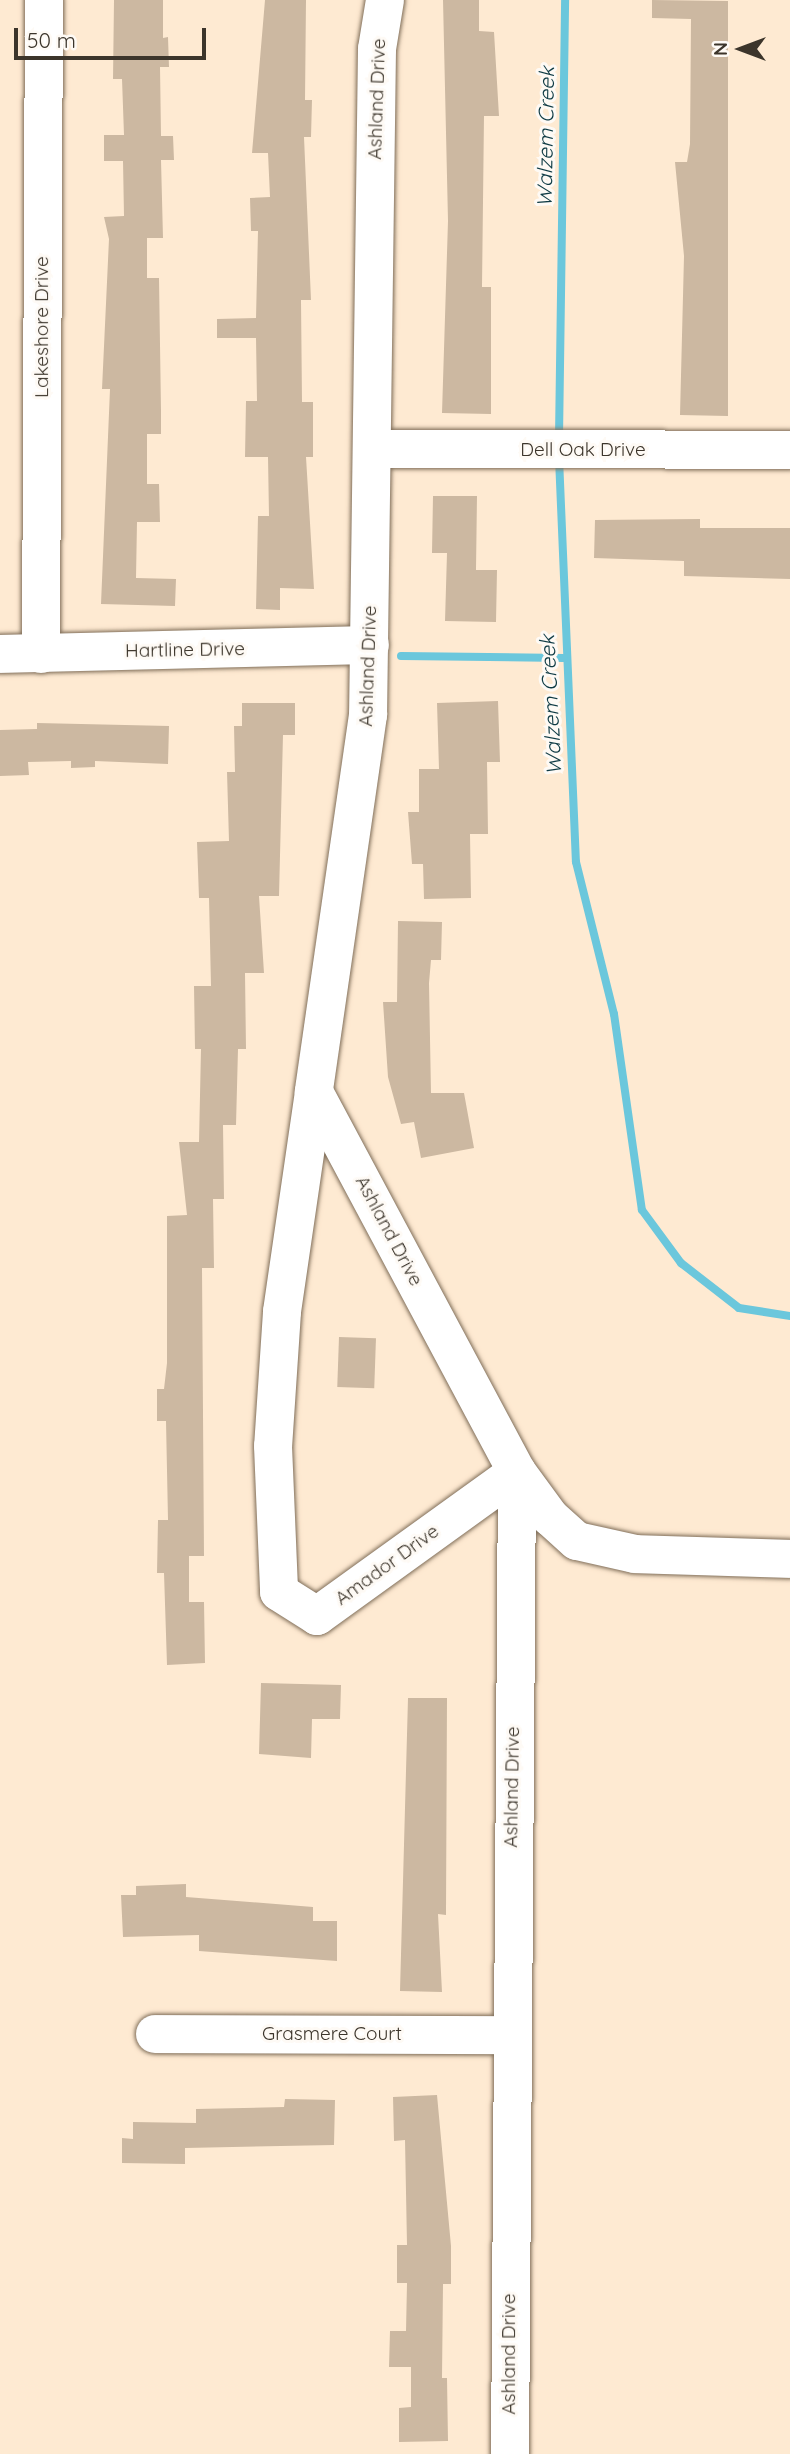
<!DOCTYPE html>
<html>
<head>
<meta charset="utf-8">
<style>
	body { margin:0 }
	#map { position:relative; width:790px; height:2454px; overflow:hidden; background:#feead2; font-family:Quicksand,sans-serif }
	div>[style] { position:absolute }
	.stream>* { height:8px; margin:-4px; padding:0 4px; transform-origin:4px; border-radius:4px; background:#6bc7dc }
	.building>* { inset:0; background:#ccb8a1; transform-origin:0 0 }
	.roads { filter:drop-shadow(0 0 2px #806e59) drop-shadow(0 0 2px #806e59) }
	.minor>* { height:38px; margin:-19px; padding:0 19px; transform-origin:19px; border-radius:19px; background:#fff }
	span { translate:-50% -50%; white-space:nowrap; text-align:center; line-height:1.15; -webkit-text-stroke:6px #fefaf5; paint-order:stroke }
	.street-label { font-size:19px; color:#3c352b }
	.water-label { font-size:21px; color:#0e3a43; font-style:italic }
	.north { position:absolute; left:706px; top:14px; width:70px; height:70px; -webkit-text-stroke:5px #fefaf5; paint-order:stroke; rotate:270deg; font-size:19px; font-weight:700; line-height:28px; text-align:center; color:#3c352b }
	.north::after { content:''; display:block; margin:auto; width:24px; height:32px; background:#3c352b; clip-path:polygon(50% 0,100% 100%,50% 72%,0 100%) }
	.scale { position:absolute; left:14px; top:28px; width:192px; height:32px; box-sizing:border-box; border:4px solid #3c352b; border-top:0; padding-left:9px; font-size:21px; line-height:24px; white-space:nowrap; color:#3c352b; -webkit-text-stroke:5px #fefaf5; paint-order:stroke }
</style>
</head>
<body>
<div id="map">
	<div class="stream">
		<i style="left:559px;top:438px;width:438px;rotate:-89.2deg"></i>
		<i style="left:559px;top:458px;width:404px;rotate:87.6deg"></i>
		<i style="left:576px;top:862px;width:157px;rotate:76deg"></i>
		<i style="left:614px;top:1014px;width:198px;rotate:81.9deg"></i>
		<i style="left:642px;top:1210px;width:66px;rotate:53.7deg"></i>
		<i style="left:681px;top:1263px;width:73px;rotate:37.8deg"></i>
		<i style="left:739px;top:1308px;width:52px;rotate:8.9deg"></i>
		<i style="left:401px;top:656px;width:163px;rotate:0.7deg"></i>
	</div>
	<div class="building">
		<i style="clip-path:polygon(114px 0,163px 0,163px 38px,168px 37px,169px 67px,160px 67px,161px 136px,173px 136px,174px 160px,161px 160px,163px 238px,147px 238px,147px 278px,159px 278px,161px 411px,161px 434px,147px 434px,147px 484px,159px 484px,160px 522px,137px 522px,136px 578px,176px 579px,175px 606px,101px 604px,110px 389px,102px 389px,109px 239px,104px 217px,124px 216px,123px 161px,104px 161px,104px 135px,124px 135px,122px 79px,113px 79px)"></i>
		<i style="clip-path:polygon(265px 0,306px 0,305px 100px,312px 100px,311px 137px,304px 137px,311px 300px,301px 300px,302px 402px,313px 402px,313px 457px,306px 457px,314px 589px,280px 588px,280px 610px,256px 609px,258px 516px,269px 516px,268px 457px,245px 457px,246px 401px,257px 401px,256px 338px,217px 338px,217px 319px,256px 318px,258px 231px,251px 231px,250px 198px,270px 197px,268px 153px,252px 153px)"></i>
		<i style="clip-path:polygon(443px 0,479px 0,479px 31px,494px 32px,499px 116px,484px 116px,482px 287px,491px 287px,491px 414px,442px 413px,448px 221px)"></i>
		<i style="clip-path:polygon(652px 0,728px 1px,728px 416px,680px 415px,684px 256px,675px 162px,687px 162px,690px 144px,691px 19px,652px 18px)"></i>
		<i style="clip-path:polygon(433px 496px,477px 496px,476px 570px,497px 570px,496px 622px,445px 621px,447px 553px,432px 553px)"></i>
		<i style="clip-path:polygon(700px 519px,700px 528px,790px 528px,790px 579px,684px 576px,684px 561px,594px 558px,595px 520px)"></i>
		<i style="clip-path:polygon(498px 701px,500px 762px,487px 762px,488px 834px,470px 834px,471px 898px,424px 899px,423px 864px,412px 864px,408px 812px,419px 812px,419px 769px,439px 769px,437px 703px)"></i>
		<i style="clip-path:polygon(242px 703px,295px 703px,295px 735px,283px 735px,279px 896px,259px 896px,264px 973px,245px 973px,246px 1049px,238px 1049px,236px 1125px,223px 1125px,224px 1199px,213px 1199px,214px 1268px,202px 1268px,204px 1556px,189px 1556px,189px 1602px,204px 1602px,205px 1663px,167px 1665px,164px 1573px,157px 1573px,158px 1520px,168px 1520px,166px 1421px,157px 1421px,157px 1389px,164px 1389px,167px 1363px,167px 1216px,187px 1215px,179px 1142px,199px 1142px,201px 1049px,195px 1049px,194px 986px,211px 986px,209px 898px,199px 898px,197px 842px,229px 841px,227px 772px,235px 772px,234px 726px,242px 726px)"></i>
		<i style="clip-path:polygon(37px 723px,169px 726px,168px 764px,95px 761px,95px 767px,71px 768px,71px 761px,28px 762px,29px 775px,0 776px,0 730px,37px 729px)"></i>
		<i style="clip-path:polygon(398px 921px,442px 922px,441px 960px,431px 960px,429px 983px,431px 1093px,464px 1093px,474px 1148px,421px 1158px,414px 1122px,401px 1124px,388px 1077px,383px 1002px,397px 1002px)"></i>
		<i style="left:339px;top:1337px;width:37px;height:50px;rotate:2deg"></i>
		<i style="clip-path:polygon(261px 1683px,341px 1685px,340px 1719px,312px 1719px,311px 1758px,259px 1754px)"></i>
		<i style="clip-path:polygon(408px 1698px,447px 1698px,446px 1915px,438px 1914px,442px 1992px,400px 1991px)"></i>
		<i style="clip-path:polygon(186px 1884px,186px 1897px,313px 1907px,313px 1921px,337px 1921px,337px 1961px,199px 1951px,199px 1935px,123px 1937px,121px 1895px,136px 1895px,136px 1886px)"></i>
		<i style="clip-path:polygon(437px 2095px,451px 2246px,451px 2284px,443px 2284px,442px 2378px,447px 2378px,448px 2441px,399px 2442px,399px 2408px,411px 2407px,411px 2367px,389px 2367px,390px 2331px,406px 2331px,407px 2283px,397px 2283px,397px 2245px,407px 2245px,405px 2140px,394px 2141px,393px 2097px)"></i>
		<i style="clip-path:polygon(285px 2099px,335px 2100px,334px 2145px,185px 2148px,185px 2164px,122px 2163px,122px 2138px,133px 2139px,133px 2122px,196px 2123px,196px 2109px,284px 2107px)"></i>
	</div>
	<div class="roads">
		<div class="minor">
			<i style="left:385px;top:0;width:50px;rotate:99.3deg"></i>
			<i style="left:377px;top:49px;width:666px;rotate:90.77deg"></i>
			<i style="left:368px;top:715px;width:381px;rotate:98.2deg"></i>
			<i style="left:314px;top:1092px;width:431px;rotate:61.9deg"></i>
			<i style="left:517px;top:1472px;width:56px;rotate:53.7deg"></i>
			<i style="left:550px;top:1517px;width:36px;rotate:42deg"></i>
			<i style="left:577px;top:1541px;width:59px;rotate:12.6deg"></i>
			<i style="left:635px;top:1554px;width:155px;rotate:1.8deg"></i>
			<i style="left:376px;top:449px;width:414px;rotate:0.1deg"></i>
			<i style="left:0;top:654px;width:370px;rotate:-1.4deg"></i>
			<i style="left:41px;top:654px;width:654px;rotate:-89.74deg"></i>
			<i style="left:314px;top:1092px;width:222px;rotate:98.3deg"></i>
			<i style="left:282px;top:1312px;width:134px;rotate:93.8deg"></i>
			<i style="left:273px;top:1446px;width:146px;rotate:87.6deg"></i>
			<i style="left:279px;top:1592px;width:45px;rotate:32.3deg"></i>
			<i style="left:317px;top:1616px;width:246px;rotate:-35.8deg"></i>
			<i style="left:155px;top:2034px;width:353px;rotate:0.2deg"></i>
			<i style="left:510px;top:2454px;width:982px;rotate:-89.59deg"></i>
		</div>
	</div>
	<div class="street-label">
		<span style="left:377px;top:99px;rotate:-88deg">Ashland Drive</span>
		<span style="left:42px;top:327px;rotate:-90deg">Lakeshore Drive</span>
		<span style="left:583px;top:450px">Dell Oak Drive</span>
		<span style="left:185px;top:650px;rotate:-1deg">Hartline Drive</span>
		<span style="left:368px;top:666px;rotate:-88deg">Ashland Drive</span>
		<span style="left:389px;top:1231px;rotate:62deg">Ashland Drive</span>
		<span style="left:387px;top:1565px;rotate:-36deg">Amador Drive</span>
		<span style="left:512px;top:1787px;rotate:-89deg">Ashland Drive</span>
		<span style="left:332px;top:2034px">Grasmere Court</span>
		<span style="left:509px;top:2354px;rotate:-90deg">Ashland Drive</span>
	</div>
	<div class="water-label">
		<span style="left:545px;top:137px;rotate:-89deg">Walzem Creek</span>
		<span style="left:550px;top:705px;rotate:-93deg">Walzem Creek</span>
	</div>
	<div class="north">N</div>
	<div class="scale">50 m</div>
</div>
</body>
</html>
